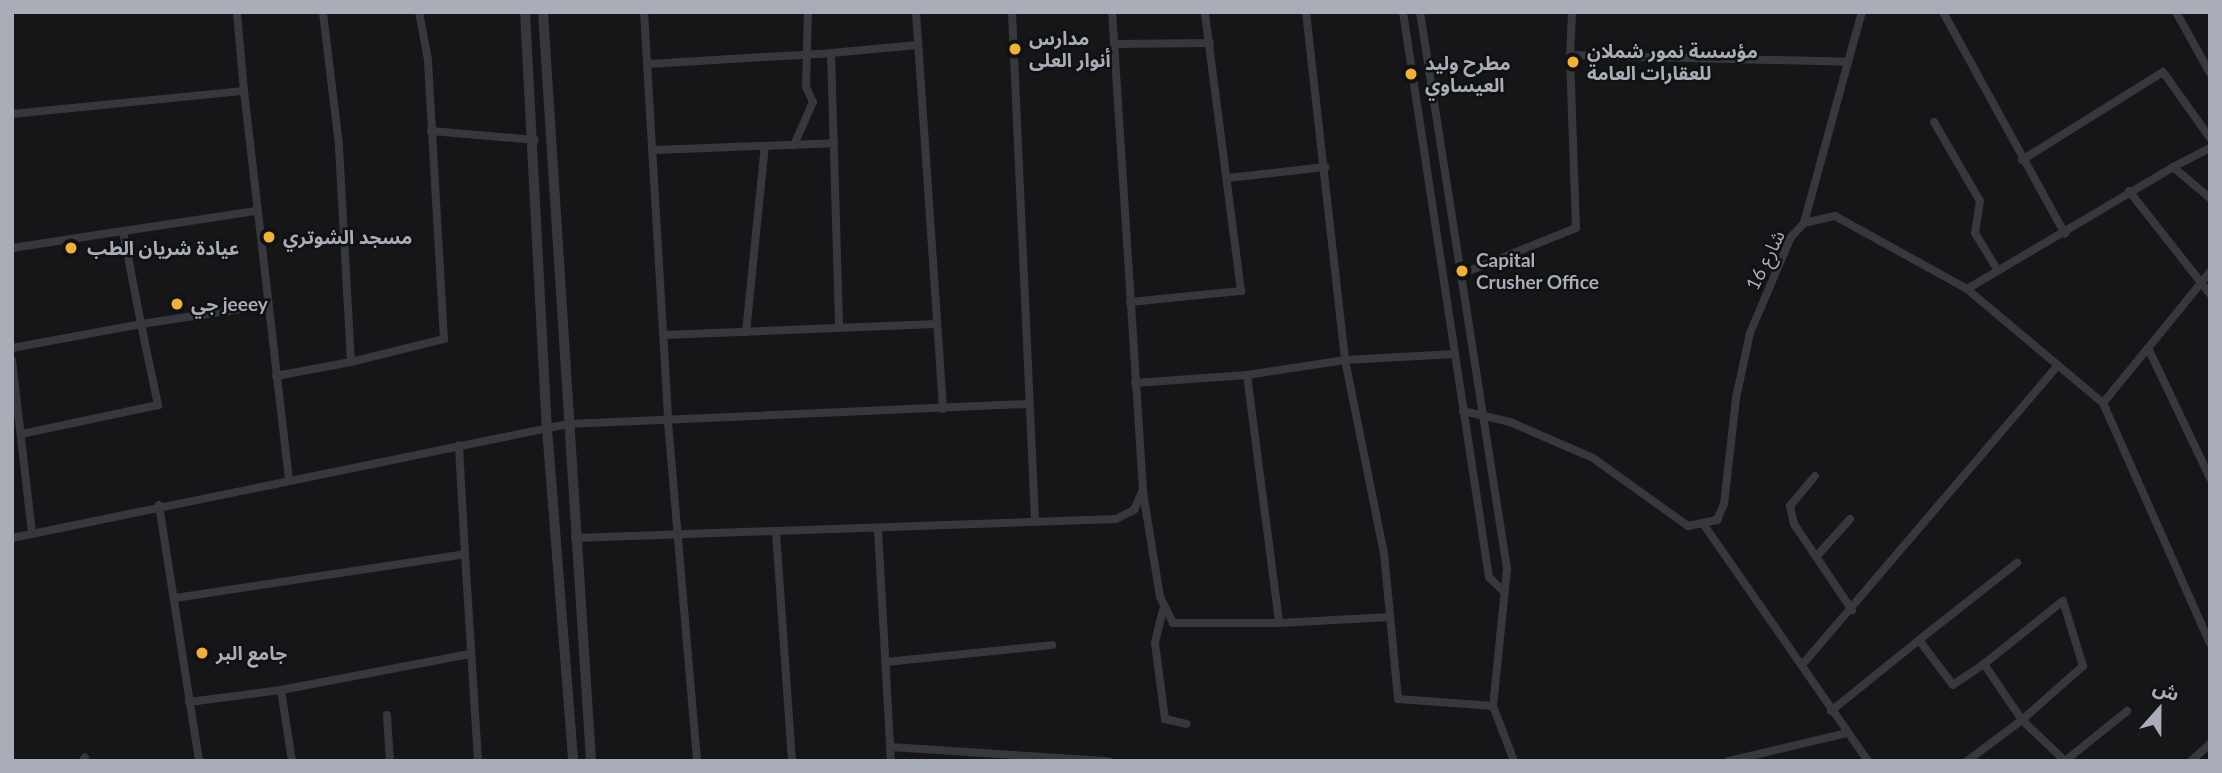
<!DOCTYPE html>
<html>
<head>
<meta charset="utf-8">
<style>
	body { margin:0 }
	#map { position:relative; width:2222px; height:773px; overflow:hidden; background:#161618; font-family:Lato,"Noto Sans Arabic",sans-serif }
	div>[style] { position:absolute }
	.minor>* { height:8px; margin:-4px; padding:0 4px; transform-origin:4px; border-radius:4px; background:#37383d }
	.tertiary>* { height:10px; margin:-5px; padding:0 5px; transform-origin:5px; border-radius:5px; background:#37383d }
	.dots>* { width:19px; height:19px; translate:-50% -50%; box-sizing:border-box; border:4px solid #111113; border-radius:50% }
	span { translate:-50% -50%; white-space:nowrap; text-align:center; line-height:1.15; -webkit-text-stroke:5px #111113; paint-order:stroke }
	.poi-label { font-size:19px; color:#a8adb8; font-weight:700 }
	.left { translate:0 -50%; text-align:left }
	.street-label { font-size:19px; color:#a8adb8 }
	.frame { position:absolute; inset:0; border:14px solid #a8adb8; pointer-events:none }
	.north { position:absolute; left:2124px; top:675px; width:70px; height:70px; -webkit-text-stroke:5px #111113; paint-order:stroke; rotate:21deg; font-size:19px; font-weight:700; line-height:28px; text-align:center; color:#a8adb8 }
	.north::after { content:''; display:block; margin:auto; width:24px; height:32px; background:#a8adb8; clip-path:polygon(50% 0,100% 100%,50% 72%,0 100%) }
</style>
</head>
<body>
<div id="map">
	<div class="minor">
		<i style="left:644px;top:12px;width:411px;rotate:86.6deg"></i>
		<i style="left:668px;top:422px;width:340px;rotate:85.1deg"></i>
		<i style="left:916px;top:12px;width:398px;rotate:86.1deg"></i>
		<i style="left:1012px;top:12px;width:510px;rotate:87.41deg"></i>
		<i style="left:1306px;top:12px;width:350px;rotate:83.6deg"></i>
		<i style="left:1345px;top:360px;width:99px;rotate:171.3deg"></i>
		<i style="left:1247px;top:375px;width:250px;rotate:82.6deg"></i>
		<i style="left:1279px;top:623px;width:111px;rotate:-3.1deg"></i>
		<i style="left:1403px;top:12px;width:572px;rotate:81.35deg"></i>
		<i style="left:1489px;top:577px;width:18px;rotate:45deg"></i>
		<i style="left:1420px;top:12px;width:564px;rotate:81.12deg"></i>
		<i style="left:1507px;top:569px;width:138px;rotate:95.8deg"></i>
		<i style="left:1493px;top:706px;width:59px;rotate:69.1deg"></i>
		<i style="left:1943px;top:12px;width:253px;rotate:61.2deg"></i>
		<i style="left:2176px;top:12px;width:70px;rotate:60.9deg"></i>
		<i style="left:1114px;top:44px;width:96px;rotate:-0.6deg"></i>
		<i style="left:831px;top:53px;width:87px;rotate:-5.3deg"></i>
		<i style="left:1570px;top:55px;width:43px;rotate:-87.3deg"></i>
		<i style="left:1848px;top:62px;width:52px;rotate:-74.4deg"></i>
		<i style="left:648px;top:64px;width:183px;rotate:-3.4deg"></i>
		<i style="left:831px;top:53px;width:275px;rotate:88.3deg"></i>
		<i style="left:244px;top:91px;width:391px;rotate:83.4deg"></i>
		<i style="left:12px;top:114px;width:233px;rotate:-5.7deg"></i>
		<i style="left:244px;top:91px;width:79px;rotate:-95.1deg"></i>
		<i style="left:1934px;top:122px;width:91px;rotate:59.8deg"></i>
		<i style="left:1980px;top:201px;width:32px;rotate:99deg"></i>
		<i style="left:1975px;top:233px;width:44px;rotate:58.8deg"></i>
		<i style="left:431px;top:131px;width:104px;rotate:4.9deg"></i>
		<i style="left:794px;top:145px;width:47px;rotate:-66.2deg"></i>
		<i style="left:813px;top:102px;width:17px;rotate:-115deg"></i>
		<i style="left:806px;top:87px;width:75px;rotate:-88.5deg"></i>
		<i style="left:2210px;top:148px;width:42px;rotate:152.8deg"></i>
		<i style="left:2173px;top:167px;width:48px;rotate:40deg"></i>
		<i style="left:655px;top:150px;width:179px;rotate:-2.2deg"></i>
		<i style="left:2022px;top:160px;width:166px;rotate:-32deg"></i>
		<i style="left:2163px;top:72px;width:81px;rotate:54.5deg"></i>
		<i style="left:1228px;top:178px;width:98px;rotate:-6.5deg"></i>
		<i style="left:2129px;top:191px;width:131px;rotate:51.8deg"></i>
		<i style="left:256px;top:211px;width:134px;rotate:171.4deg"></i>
		<i style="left:123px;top:231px;width:95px;rotate:79deg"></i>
		<i style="left:141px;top:324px;width:127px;rotate:-8.6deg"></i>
		<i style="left:12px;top:248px;width:112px;rotate:-8.7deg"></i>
		<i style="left:2210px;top:272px;width:98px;rotate:129.2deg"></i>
		<i style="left:2148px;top:348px;width:144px;rotate:64.5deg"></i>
		<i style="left:1459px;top:275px;width:126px;rotate:-21.9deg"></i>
		<i style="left:1576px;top:228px;width:173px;rotate:-92deg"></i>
		<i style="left:1570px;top:55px;width:278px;rotate:1.4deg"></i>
		<i style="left:1848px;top:62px;width:167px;rotate:105.3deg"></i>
		<i style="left:1967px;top:289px;width:239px;rotate:-30.6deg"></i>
		<i style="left:1130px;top:302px;width:112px;rotate:-5.7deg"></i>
		<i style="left:1241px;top:291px;width:281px;rotate:-97.4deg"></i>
		<i style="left:746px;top:332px;width:187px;rotate:-84.2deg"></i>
		<i style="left:664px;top:335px;width:273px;rotate:-2.3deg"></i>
		<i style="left:12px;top:348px;width:131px;rotate:-10.5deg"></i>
		<i style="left:141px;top:324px;width:83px;rotate:78.1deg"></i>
		<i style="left:158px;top:405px;width:139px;rotate:168deg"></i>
		<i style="left:1455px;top:354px;width:110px;rotate:176.9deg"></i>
		<i style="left:1345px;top:360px;width:197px;rotate:78.6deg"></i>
		<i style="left:1384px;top:553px;width:147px;rotate:84.5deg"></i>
		<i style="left:1398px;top:699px;width:95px;rotate:4.2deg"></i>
		<i style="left:12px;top:360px;width:175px;rotate:83.4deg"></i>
		<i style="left:351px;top:362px;width:96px;rotate:-13.9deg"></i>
		<i style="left:444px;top:339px;width:279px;rotate:-93.3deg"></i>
		<i style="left:428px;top:60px;width:49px;rotate:-100.6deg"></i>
		<i style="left:276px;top:376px;width:76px;rotate:-10.6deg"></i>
		<i style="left:351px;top:362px;width:217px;rotate:-93.2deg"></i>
		<i style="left:339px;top:145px;width:134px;rotate:-96.9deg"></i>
		<i style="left:1135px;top:383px;width:112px;rotate:-4.1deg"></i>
		<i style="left:2103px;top:403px;width:71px;rotate:-50.7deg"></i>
		<i style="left:1463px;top:411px;width:48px;rotate:13.2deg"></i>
		<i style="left:1510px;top:422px;width:90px;rotate:23.4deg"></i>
		<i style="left:1593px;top:458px;width:117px;rotate:35.6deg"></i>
		<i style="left:1688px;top:526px;width:30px;rotate:-12deg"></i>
		<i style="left:1717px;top:520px;width:17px;rotate:-66deg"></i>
		<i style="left:1724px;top:504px;width:107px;rotate:-83.5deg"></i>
		<i style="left:1736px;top:398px;width:66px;rotate:-77.8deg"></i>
		<i style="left:1750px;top:333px;width:104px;rotate:-66.9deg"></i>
		<i style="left:1791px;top:237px;width:19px;rotate:-47deg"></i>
		<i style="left:1804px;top:223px;width:32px;rotate:-13deg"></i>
		<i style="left:1835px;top:216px;width:151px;rotate:28.9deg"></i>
		<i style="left:1967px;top:289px;width:177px;rotate:40deg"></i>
		<i style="left:2103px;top:403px;width:263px;rotate:66deg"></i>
		<i style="left:1815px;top:476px;width:39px;rotate:130deg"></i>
		<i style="left:1790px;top:506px;width:18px;rotate:77deg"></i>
		<i style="left:1794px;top:524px;width:104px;rotate:56deg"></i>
		<i style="left:1143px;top:492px;width:106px;rotate:80.8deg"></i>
		<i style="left:1160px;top:597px;width:29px;rotate:63deg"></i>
		<i style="left:1173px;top:623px;width:106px"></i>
		<i style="left:159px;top:505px;width:259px;rotate:81.1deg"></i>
		<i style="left:1704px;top:525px;width:287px;rotate:55.2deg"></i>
		<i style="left:878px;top:530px;width:231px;rotate:86.8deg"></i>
		<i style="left:776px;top:532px;width:230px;rotate:86deg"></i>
		<i style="left:12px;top:538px;width:568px;rotate:-11.59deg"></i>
		<i style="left:568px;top:424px;width:459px;rotate:-2.5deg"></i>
		<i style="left:575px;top:538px;width:541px;rotate:-2.01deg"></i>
		<i style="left:1116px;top:519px;width:20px;rotate:-27deg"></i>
		<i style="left:1134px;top:510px;width:22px;rotate:-66deg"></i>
		<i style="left:1143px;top:490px;width:479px;rotate:-93.7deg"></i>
		<i style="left:465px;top:554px;width:207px;rotate:86.4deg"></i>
		<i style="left:1816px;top:557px;width:51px;rotate:-48.2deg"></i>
		<i style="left:175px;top:598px;width:293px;rotate:-8.6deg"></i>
		<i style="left:465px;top:554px;width:109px;rotate:-93.2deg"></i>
		<i style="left:2063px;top:601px;width:68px;rotate:72.9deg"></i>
		<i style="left:2083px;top:666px;width:81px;rotate:138.5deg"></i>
		<i style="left:2022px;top:720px;width:68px;rotate:-124.2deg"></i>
		<i style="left:1984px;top:664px;width:101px;rotate:-38.6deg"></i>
		<i style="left:1163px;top:610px;width:34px;rotate:104deg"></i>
		<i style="left:1155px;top:643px;width:77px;rotate:82.5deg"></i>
		<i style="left:1165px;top:719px;width:22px;rotate:13deg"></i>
		<i style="left:886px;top:662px;width:167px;rotate:-5.8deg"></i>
		<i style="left:1984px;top:664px;width:37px;rotate:146deg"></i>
		<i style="left:1953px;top:685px;width:56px;rotate:-127.1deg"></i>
		<i style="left:1919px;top:640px;width:125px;rotate:-38.2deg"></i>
		<i style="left:1802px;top:665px;width:393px;rotate:-49.5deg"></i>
		<i style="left:281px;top:690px;width:192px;rotate:-10.8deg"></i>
		<i style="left:189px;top:702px;width:93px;rotate:-7.4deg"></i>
		<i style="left:281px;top:690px;width:72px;rotate:81.2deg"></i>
		<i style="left:1831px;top:711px;width:113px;rotate:-38.9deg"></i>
		<i style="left:387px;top:715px;width:46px;rotate:86.3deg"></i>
		<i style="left:890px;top:747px;width:219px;rotate:3.7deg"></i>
		<i style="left:83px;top:761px;width:4px;rotate:-63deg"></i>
		<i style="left:1729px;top:761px;width:121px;rotate:-13.3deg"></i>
		<i style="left:1967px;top:761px;width:69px;rotate:-36.7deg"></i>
		<i style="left:2022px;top:720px;width:59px;rotate:43.6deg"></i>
		<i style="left:2065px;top:761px;width:80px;rotate:-38.9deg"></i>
		<i style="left:2191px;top:761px;width:25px;rotate:-42deg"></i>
	</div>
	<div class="tertiary">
		<i style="left:525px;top:12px;width:417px;rotate:87deg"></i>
		<i style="left:547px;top:428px;width:334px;rotate:85.5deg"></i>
		<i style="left:543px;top:12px;width:751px;rotate:86.33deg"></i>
	</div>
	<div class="dots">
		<i style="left:1015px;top:49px;background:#f2b134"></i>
		<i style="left:1573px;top:62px;background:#f2b134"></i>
		<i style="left:1411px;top:74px;background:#f2b134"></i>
		<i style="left:269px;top:237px;background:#f2b134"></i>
		<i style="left:71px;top:248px;background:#f2b134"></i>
		<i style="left:1462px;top:271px;background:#f2b134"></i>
		<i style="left:177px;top:304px;background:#f2b134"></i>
		<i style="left:202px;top:653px;background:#f2b134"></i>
	</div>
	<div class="poi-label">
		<span class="left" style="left:1029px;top:49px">مدارس<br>أنوار العلى</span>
		<span class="left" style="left:1587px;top:62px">مؤسسة نمور شملان<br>للعقارات العامة</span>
		<span class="left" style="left:1425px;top:74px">مطرح وليد<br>العيساوي</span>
		<span class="left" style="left:283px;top:237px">مسجد الشوتري</span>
		<span class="left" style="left:87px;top:248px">عيادة شريان الطب</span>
		<span class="left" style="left:1476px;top:271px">Capital<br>Crusher Office</span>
		<span class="left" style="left:191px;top:304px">جي jeeey</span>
		<span class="left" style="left:216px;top:653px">جامع البر</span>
	</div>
	<div class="street-label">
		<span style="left:1765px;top:260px;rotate:-64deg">شارع 16</span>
	</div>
	<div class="frame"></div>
	<div class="north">ش</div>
</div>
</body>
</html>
